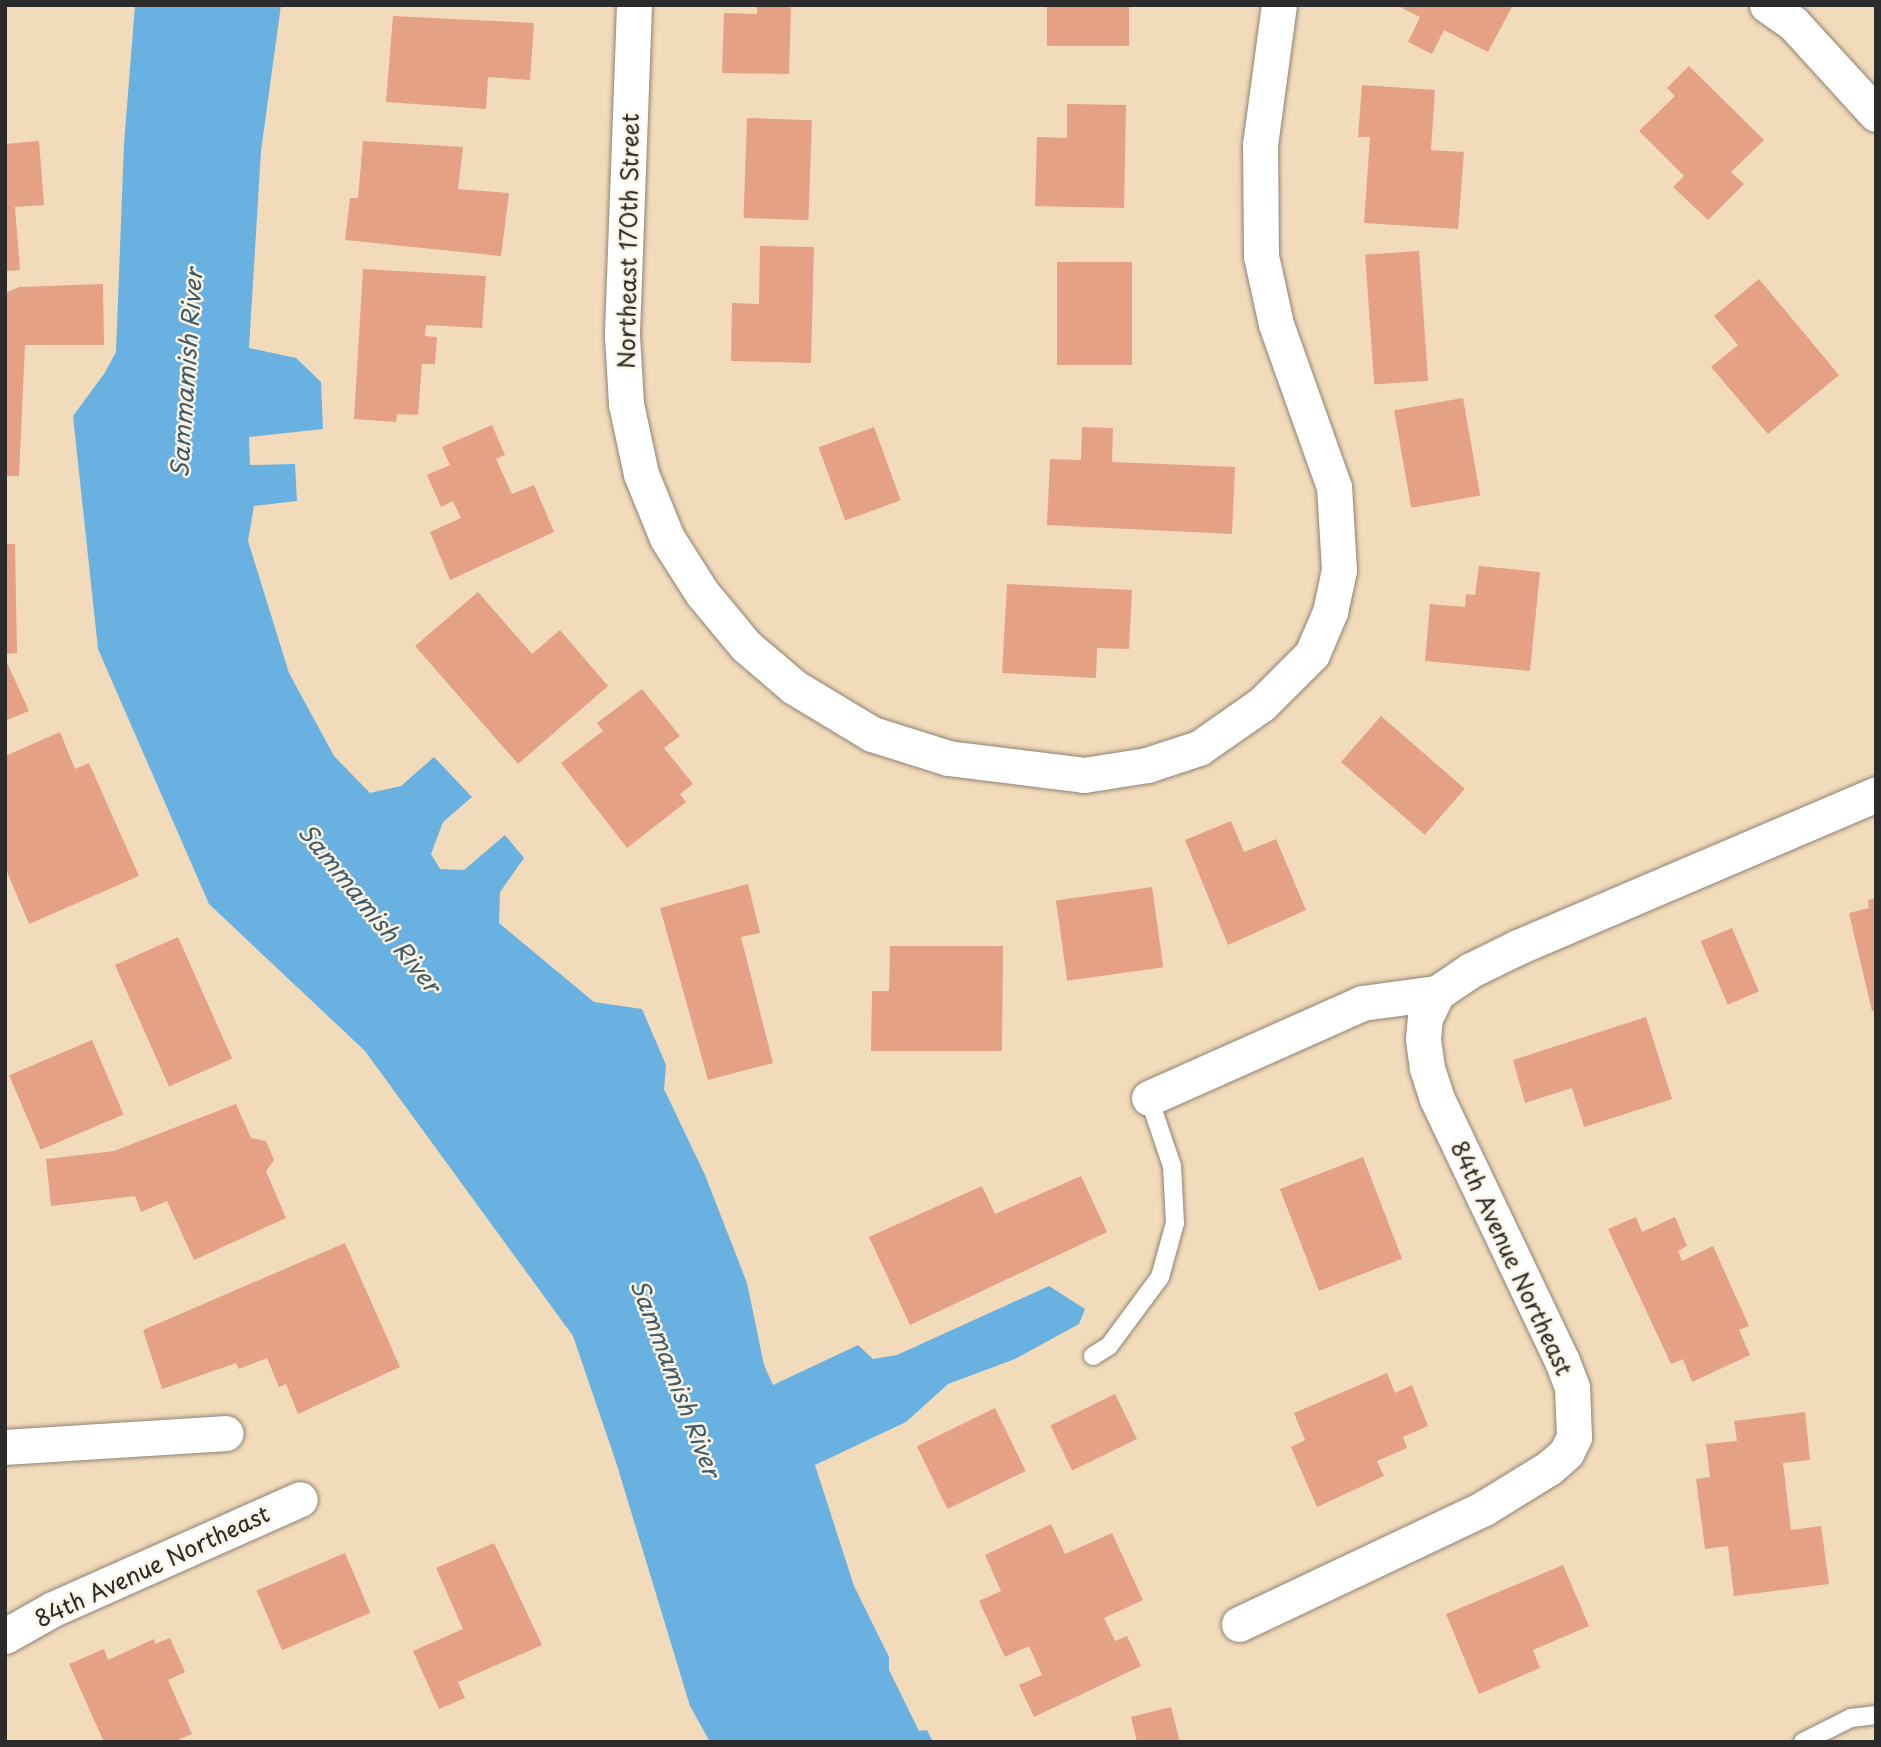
<!DOCTYPE html>
<html>
<head>
<meta charset="utf-8">
<style>
	body { margin:0 }
	#map { position:relative; width:1881px; height:1747px; overflow:hidden; background:#f2dbbb; font-family:"Playpen Sans",sans-serif }
	div>[style] { position:absolute }
	.water>* { inset:0; background:#69b1e0 }
	.building>* { inset:0; background:#e5a186; transform-origin:0 0 }
	.roads { filter:drop-shadow(0 0 2px #8e8373) drop-shadow(0 0 2px #8e8373) }
	.lane>* { height:18px; margin:-9px; padding:0 9px; transform-origin:9px; border-radius:9px; background:#fff }
	.street>* { height:35px; margin:-17.5px; padding:0 17.5px; transform-origin:17.5px; border-radius:17.5px; background:#fff }
	span { translate:-50% -50%; white-space:nowrap; text-align:center; line-height:1.15; -webkit-text-stroke:5px #fcf5e5; paint-order:stroke }
	.street-label { font-size:23px; color:#2b2b2b }
	.water-label { font-size:24px; color:#415a6a; font-style:italic }
	.frame { position:absolute; inset:0; border:7px solid #2b2b2b; pointer-events:none }
</style>
</head>
<body>
<div id="map">
	<div class="water">
		<i style="clip-path:polygon(135px 5px,281px 5px,261px 151px,249px 348px,296px 358px,321px 382px,323px 429px,249px 437px,250px 465px,295px 464px,297px 501px,254px 506px,248px 541px,289px 673px,334px 756px,370px 793px,401px 786px,434px 757px,472px 797px,443px 822px,431px 854px,440px 869px,464px 870px,505px 835px,524px 858px,500px 892px,499px 923px,594px 1002px,642px 1009px,666px 1065px,664px 1089px,705px 1175px,747px 1283px,764px 1365px,773px 1385px,858px 1345px,873px 1359px,897px 1355px,1049px 1286px,1085px 1309px,1079px 1324px,1015px 1359px,948px 1384px,906px 1422px,815px 1465px,854px 1586px,889px 1657px,889px 1670px,919px 1731px,927px 1730px,933px 1742px,710px 1742px,690px 1706px,616px 1462px,573px 1336px,365px 1051px,209px 904px,98px 649px,73px 416px,104px 374px,116px 352px,124px 144px)"></i>
	</div>
	<div class="building">
		<i style="clip-path:polygon(757px 5px,791px 5px,789px 74px,722px 73px,724px 13px,757px 14px)"></i>
		<i style="left:1047px;top:5px;width:82px;height:41px"></i>
		<i style="clip-path:polygon(1396px 5px,1513px 5px,1488px 52px,1444px 30px,1432px 54px,1408px 42px,1420px 17px)"></i>
		<i style="clip-path:polygon(393px 16px,534px 23px,530px 80px,488px 77px,486px 109px,386px 102px)"></i>
		<i style="clip-path:polygon(1689px 66px,1764px 140px,1731px 172px,1744px 184px,1708px 220px,1673px 187px,1684px 176px,1639px 131px,1675px 96px,1667px 88px)"></i>
		<i style="clip-path:polygon(1362px 85px,1435px 90px,1431px 150px,1464px 152px,1458px 229px,1364px 223px,1370px 137px,1358px 137px)"></i>
		<i style="clip-path:polygon(1067px 104px,1126px 105px,1124px 208px,1035px 206px,1037px 137px,1067px 138px)"></i>
		<i style="left:747px;top:118px;width:65px;height:100px;rotate:2deg"></i>
		<i style="clip-path:polygon(39px 141px,44px 205px,15px 207px,20px 270px,5px 271px,5px 144px)"></i>
		<i style="clip-path:polygon(363px 141px,463px 147px,458px 189px,509px 193px,501px 256px,345px 240px,350px 198px,358px 198px)"></i>
		<i style="clip-path:polygon(760px 246px,814px 247px,811px 363px,731px 361px,732px 303px,759px 304px)"></i>
		<i style="left:1419px;top:251px;width:130px;height:54px;rotate:86deg"></i>
		<i style="left:1132px;top:262px;width:103px;height:75px;rotate:90deg"></i>
		<i style="clip-path:polygon(363px 269px,486px 276px,482px 328px,426px 325px,425px 336px,437px 337px,435px 364px,422px 364px,418px 415px,397px 414px,396px 422px,354px 419px)"></i>
		<i style="clip-path:polygon(1759px 279px,1839px 375px,1768px 434px,1711px 367px,1738px 345px,1714px 316px)"></i>
		<i style="clip-path:polygon(103px 284px,104px 345px,25px 345px,19px 476px,5px 476px,5px 293px,19px 287px)"></i>
		<i style="left:1463px;top:398px;width:99px;height:70px;rotate:80deg"></i>
		<i style="clip-path:polygon(492px 425px,505px 455px,496px 459px,512px 494px,534px 485px,554px 532px,450px 580px,430px 532px,461px 518px,453px 501px,441px 507px,427px 475px,450px 465px,442px 447px)"></i>
		<i style="left:874px;top:427px;width:78px;height:59px;rotate:70deg"></i>
		<i style="clip-path:polygon(1082px 427px,1113px 428px,1112px 462px,1235px 467px,1232px 534px,1047px 525px,1050px 459px,1081px 460px)"></i>
		<i style="clip-path:polygon(5px 544px,15px 544px,17px 653px,5px 654px)"></i>
		<i style="clip-path:polygon(1479px 566px,1540px 572px,1530px 671px,1425px 661px,1430px 604px,1465px 607px,1466px 594px,1475px 595px)"></i>
		<i style="clip-path:polygon(1007px 584px,1132px 590px,1129px 649px,1097px 648px,1096px 678px,1002px 673px)"></i>
		<i style="clip-path:polygon(478px 592px,532px 654px,560px 630px,608px 686px,518px 764px,415px 646px)"></i>
		<i style="clip-path:polygon(5px 658px,29px 711px,5px 721px)"></i>
		<i style="clip-path:polygon(642px 689px,680px 736px,664px 748px,693px 784px,680px 794px,686px 802px,627px 848px,561px 763px,603px 731px,597px 723px)"></i>
		<i style="left:1381px;top:716px;width:111px;height:61px;rotate:41deg"></i>
		<i style="clip-path:polygon(60px 732px,75px 769px,89px 763px,139px 876px,29px 924px,5px 867px,5px 756px)"></i>
		<i style="clip-path:polygon(1231px 821px,1244px 852px,1276px 839px,1306px 910px,1228px 945px,1185px 840px)"></i>
		<i style="clip-path:polygon(748px 884px,760px 933px,741px 937px,773px 1063px,708px 1080px,660px 908px)"></i>
		<i style="left:1152px;top:887px;width:81px;height:97px;rotate:82deg"></i>
		<i style="clip-path:polygon(1876px 898px,1876px 1010px,1872px 1011px,1849px 913px,1869px 908px,1868px 900px)"></i>
		<i style="left:1732px;top:928px;width:69px;height:34px;rotate:67deg"></i>
		<i style="left:178px;top:937px;width:133px;height:69px;rotate:66deg"></i>
		<i style="clip-path:polygon(890px 946px,1003px 946px,1002px 1051px,871px 1051px,872px 991px,889px 991px)"></i>
		<i style="clip-path:polygon(1646px 1017px,1672px 1099px,1584px 1127px,1572px 1088px,1525px 1103px,1513px 1060px)"></i>
		<i style="left:92px;top:1040px;width:81px;height:90px;rotate:67deg"></i>
		<i style="clip-path:polygon(236px 1104px,251px 1138px,266px 1141px,274px 1160px,266px 1171px,286px 1218px,194px 1260px,167px 1201px,141px 1212px,135px 1196px,51px 1206px,46px 1159px,114px 1151px)"></i>
		<i style="left:1363px;top:1157px;width:109px;height:89px;rotate:69deg"></i>
		<i style="clip-path:polygon(1081px 1176px,1107px 1232px,910px 1325px,869px 1237px,982px 1186px,995px 1214px)"></i>
		<i style="clip-path:polygon(1636px 1217px,1642px 1232px,1675px 1217px,1687px 1246px,1678px 1251px,1682px 1261px,1713px 1246px,1749px 1326px,1739px 1330px,1750px 1355px,1692px 1382px,1683px 1359px,1671px 1364px,1608px 1229px)"></i>
		<i style="clip-path:polygon(345px 1243px,400px 1367px,298px 1414px,286px 1384px,279px 1387px,267px 1358px,239px 1369px,236px 1363px,162px 1389px,143px 1330px)"></i>
		<i style="clip-path:polygon(1387px 1373px,1395px 1393px,1412px 1385px,1428px 1426px,1403px 1437px,1407px 1448px,1377px 1461px,1384px 1476px,1317px 1507px,1291px 1447px,1305px 1440px,1294px 1413px)"></i>
		<i style="left:1115px;top:1394px;width:50px;height:72px;rotate:64deg"></i>
		<i style="left:995px;top:1408px;width:70px;height:87px;rotate:64deg"></i>
		<i style="clip-path:polygon(1805px 1412px,1810px 1460px,1783px 1463px,1791px 1530px,1821px 1526px,1829px 1584px,1734px 1596px,1728px 1546px,1705px 1549px,1696px 1479px,1710px 1477px,1706px 1444px,1737px 1441px,1734px 1421px)"></i>
		<i style="clip-path:polygon(1051px 1524px,1065px 1554px,1112px 1533px,1143px 1600px,1104px 1618px,1115px 1641px,1127px 1636px,1141px 1666px,1034px 1717px,1019px 1685px,1042px 1675px,1029px 1646px,1005px 1657px,979px 1601px,1001px 1591px,985px 1555px)"></i>
		<i style="clip-path:polygon(494px 1543px,542px 1645px,458px 1682px,465px 1698px,439px 1709px,413px 1651px,463px 1629px,436px 1568px)"></i>
		<i style="left:345px;top:1553px;width:65px;height:96px;rotate:67deg"></i>
		<i style="clip-path:polygon(1563px 1565px,1589px 1626px,1533px 1650px,1540px 1668px,1479px 1694px,1446px 1614px)"></i>
		<i style="clip-path:polygon(170px 1638px,185px 1672px,168px 1680px,192px 1734px,173px 1742px,104px 1742px,69px 1664px,104px 1649px,108px 1660px,154px 1639px,155px 1644px)"></i>
		<i style="clip-path:polygon(1171px 1707px,1180px 1742px,1137px 1742px,1131px 1717px)"></i>
	</div>
	<div class="roads">
		<div class="lane">
			<i style="left:1093px;top:1356px;width:19px;rotate:-32deg"></i>
			<i style="left:1109px;top:1346px;width:86px;rotate:-53.5deg"></i>
			<i style="left:1160px;top:1277px;width:56px;rotate:-74.5deg"></i>
			<i style="left:1175px;top:1223px;width:57px;rotate:-93deg"></i>
			<i style="left:1172px;top:1166px;width:72px;rotate:-108.7deg"></i>
			<i style="left:1803px;top:1742px;width:54px;rotate:-26.6deg"></i>
			<i style="left:1851px;top:1718px;width:25px;rotate:-7deg"></i>
		</div>
		<div class="street">
			<i style="left:634px;top:5px;width:331px;rotate:92.1deg"></i>
			<i style="left:622px;top:336px;width:68px;rotate:86.6deg"></i>
			<i style="left:626px;top:404px;width:72px;rotate:77.9deg"></i>
			<i style="left:641px;top:474px;width:69px;rotate:67.9deg"></i>
			<i style="left:667px;top:538px;width:65px;rotate:57.5deg"></i>
			<i style="left:702px;top:593px;width:69px;rotate:50.3deg"></i>
			<i style="left:746px;top:646px;width:63px;rotate:40.5deg"></i>
			<i style="left:794px;top:687px;width:91px;rotate:31.1deg"></i>
			<i style="left:872px;top:734px;width:80px;rotate:17.5deg"></i>
			<i style="left:948px;top:758px;width:137px;rotate:7.1deg"></i>
			<i style="left:1084px;top:775px;width:64px;rotate:-9deg"></i>
			<i style="left:1147px;top:765px;width:55px;rotate:-18.1deg"></i>
			<i style="left:1199px;top:748px;width:77px;rotate:-34.9deg"></i>
			<i style="left:1262px;top:704px;width:71px;rotate:-45deg"></i>
			<i style="left:1312px;top:654px;width:46px;rotate:-66.8deg"></i>
			<i style="left:1330px;top:612px;width:43px;rotate:-77.9deg"></i>
			<i style="left:1339px;top:570px;width:83px;rotate:-93.4deg"></i>
			<i style="left:1334px;top:487px;width:173px;rotate:-109.6deg"></i>
			<i style="left:1276px;top:324px;width:70px;rotate:-102.4deg"></i>
			<i style="left:1261px;top:256px;width:111px;rotate:-90.5deg"></i>
			<i style="left:1260px;top:145px;width:141px;rotate:-82.3deg"></i>
			<i style="left:1767px;top:5px;width:32px;rotate:35deg"></i>
			<i style="left:1793px;top:23px;width:123px;rotate:47.6deg"></i>
			<i style="left:1149px;top:1098px;width:233px;rotate:-24deg"></i>
			<i style="left:1362px;top:1003px;width:76px;rotate:-7.6deg"></i>
			<i style="left:1437px;top:993px;width:41px;rotate:-34.1deg"></i>
			<i style="left:1471px;top:970px;width:52px;rotate:-26.1deg"></i>
			<i style="left:1518px;top:947px;width:389px;rotate:-23.1deg"></i>
			<i style="left:5px;top:1447px;width:221px;rotate:-3.6deg"></i>
			<i style="left:1239px;top:1624px;width:271px;rotate:-25.3deg"></i>
			<i style="left:1484px;top:1508px;width:76px;rotate:-31.6deg"></i>
			<i style="left:1549px;top:1468px;width:23px;rotate:-41deg"></i>
			<i style="left:1566px;top:1453px;width:18px;rotate:-63deg"></i>
			<i style="left:1574px;top:1437px;width:50px;rotate:-92.3deg"></i>
			<i style="left:1572px;top:1387px;width:28px;rotate:-111deg"></i>
			<i style="left:1562px;top:1361px;width:290px;rotate:-115.5deg"></i>
			<i style="left:1437px;top:1099px;width:33px;rotate:-108deg"></i>
			<i style="left:1427px;top:1068px;width:29px;rotate:-98deg"></i>
			<i style="left:1423px;top:1039px;width:21px;rotate:-85deg"></i>
			<i style="left:1425px;top:1018px;width:28px;rotate:-64deg"></i>
			<i style="left:5px;top:1636px;width:55px;rotate:-29.4deg"></i>
			<i style="left:53px;top:1609px;width:270px;rotate:-24deg"></i>
		</div>
	</div>
	<div class="street-label">
		<span style="left:628px;top:241px;rotate:-89deg">Northeast 170th Street</span>
		<span style="left:1512px;top:1258px;rotate:65deg">84th Avenue Northeast</span>
		<span style="left:152px;top:1566px;rotate:-25deg">84th Avenue Northeast</span>
	</div>
	<div class="water-label">
		<span style="left:186px;top:373px;rotate:-86deg">Sammamish River</span>
		<span style="left:370px;top:908px;rotate:51deg">Sammamish River</span>
		<span style="left:676px;top:1378px;rotate:69deg">Sammamish River</span>
	</div>
	<div class="frame"></div>
</div>
</body>
</html>
